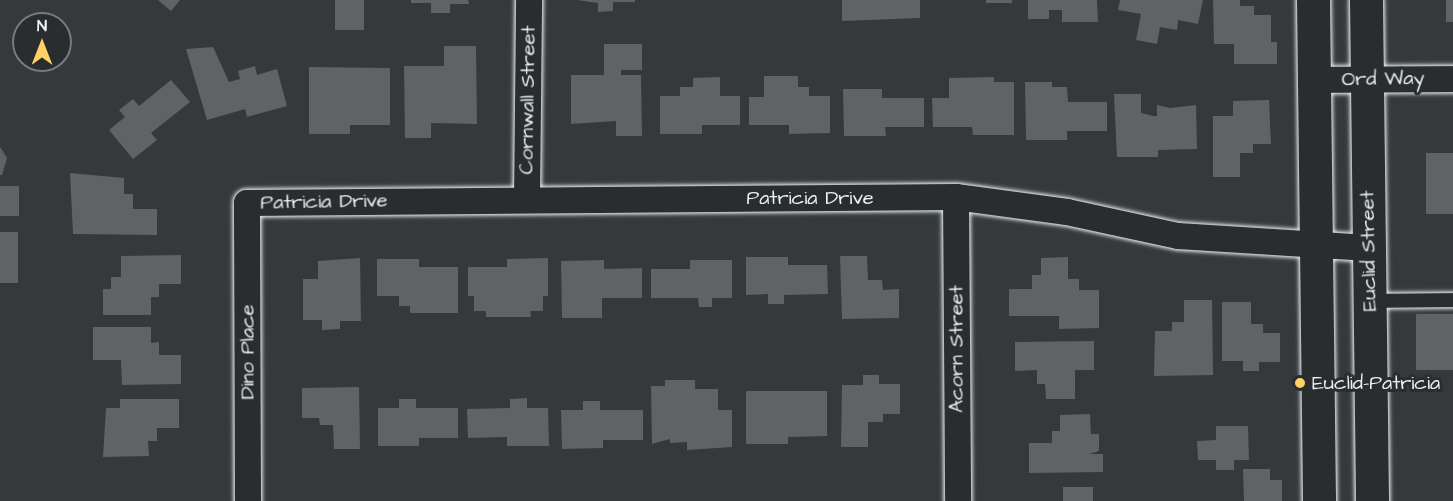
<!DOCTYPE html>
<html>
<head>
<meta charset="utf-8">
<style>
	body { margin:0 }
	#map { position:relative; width:1453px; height:501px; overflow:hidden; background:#35393a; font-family:"Architects Daughter",sans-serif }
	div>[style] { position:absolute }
	.building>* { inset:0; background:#5f6365; transform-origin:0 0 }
	.roads { filter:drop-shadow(0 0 2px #e8f1f8) drop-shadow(0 0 2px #e8f1f8) }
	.service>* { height:14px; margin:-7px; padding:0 7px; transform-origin:7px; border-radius:7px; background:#2a2d2e }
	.minor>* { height:26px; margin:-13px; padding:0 13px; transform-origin:13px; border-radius:13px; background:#2a2d2e }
	.primary>* { height:33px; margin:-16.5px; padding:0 16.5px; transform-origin:16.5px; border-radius:16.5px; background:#2a2d2e }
	.dots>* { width:16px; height:16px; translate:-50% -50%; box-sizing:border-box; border:3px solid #2a2d2e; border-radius:50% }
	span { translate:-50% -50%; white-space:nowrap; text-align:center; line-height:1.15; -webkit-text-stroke:6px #2a2d2e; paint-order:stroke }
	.street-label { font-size:20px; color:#e8f1f8 }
	.poi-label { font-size:20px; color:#e8f1f8 }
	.left { translate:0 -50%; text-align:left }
	.north { position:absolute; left:12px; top:12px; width:60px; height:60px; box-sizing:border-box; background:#2a2d2e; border:2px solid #767b7f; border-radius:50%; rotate:0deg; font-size:16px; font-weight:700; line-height:24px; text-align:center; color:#e8f1f8 }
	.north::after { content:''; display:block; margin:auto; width:21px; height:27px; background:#ffd166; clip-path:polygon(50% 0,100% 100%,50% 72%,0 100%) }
</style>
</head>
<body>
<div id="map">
	<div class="building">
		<i style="clip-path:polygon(158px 0,180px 0,171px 11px)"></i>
		<i style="left:335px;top:0;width:29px;height:30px"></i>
		<i style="clip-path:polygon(411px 0,468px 0,469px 4px,450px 4px,450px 13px,431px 13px,431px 3px,411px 3px)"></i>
		<i style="clip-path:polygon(577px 0,635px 0,635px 2px,613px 2px,613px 11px,598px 12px,598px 3px)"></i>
		<i style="clip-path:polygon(842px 0,920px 0,920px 18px,842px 21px)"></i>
		<i style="left:986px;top:0;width:26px;height:3px"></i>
		<i style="clip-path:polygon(1028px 0,1097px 0,1098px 22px,1062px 22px,1062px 10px,1049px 10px,1049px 19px,1028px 19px)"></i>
		<i style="clip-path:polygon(1120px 0,1203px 0,1198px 24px,1178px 20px,1177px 30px,1160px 27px,1157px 44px,1136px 40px,1141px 14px,1118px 10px)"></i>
		<i style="clip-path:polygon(1213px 0,1240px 0,1240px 6px,1254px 6px,1254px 15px,1271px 15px,1271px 42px,1277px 42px,1277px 64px,1234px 64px,1234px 44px,1214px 44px)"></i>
		<i style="left:1446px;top:0;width:7px;height:22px"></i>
		<i style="clip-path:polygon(604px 44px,642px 44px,642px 70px,621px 70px,621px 75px,641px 75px,642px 136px,616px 136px,616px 121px,571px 124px,571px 75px,604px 75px)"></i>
		<i style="clip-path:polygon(444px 46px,476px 46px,477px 124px,431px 123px,431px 138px,405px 138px,404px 66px,444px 66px)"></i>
		<i style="clip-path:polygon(213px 47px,229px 82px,240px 79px,238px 71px,255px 66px,257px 75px,277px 69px,287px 106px,247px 117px,245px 109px,207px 120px,186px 49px)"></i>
		<i style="clip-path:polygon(309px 67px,390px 68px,390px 125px,350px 125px,350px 134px,309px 134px)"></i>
		<i style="clip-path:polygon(764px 76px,798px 76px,798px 87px,809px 87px,809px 96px,830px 96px,830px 133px,789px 134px,789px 125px,749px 125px,749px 97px,764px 97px)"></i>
		<i style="clip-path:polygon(720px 77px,720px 96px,740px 96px,740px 125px,702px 125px,702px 134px,660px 134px,660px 96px,680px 96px,680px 87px,693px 87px,693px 78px)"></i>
		<i style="clip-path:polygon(994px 77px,994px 82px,1014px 82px,1014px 135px,973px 135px,972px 127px,933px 127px,932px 98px,949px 98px,949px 78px)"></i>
		<i style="clip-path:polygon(171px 80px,190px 102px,151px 133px,157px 140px,133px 159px,109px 130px,125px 117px,119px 110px,133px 99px,139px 106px)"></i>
		<i style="clip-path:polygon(1025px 82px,1052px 82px,1052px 87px,1067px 87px,1068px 102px,1107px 102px,1107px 131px,1067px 131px,1067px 140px,1026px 140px)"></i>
		<i style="clip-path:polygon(843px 89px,882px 89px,882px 98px,924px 98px,924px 127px,885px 127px,886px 136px,844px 136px)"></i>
		<i style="clip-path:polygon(1114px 94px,1141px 94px,1141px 113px,1153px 116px,1157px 116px,1157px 105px,1170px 108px,1196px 105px,1197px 149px,1158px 150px,1158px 157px,1117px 157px)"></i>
		<i style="clip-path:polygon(1269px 100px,1271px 144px,1253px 144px,1253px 153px,1240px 153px,1240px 177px,1213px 177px,1213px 116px,1233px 116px,1233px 101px)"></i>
		<i style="clip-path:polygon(0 147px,7px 158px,2px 175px,0 175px)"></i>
		<i style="left:1453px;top:153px;width:61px;height:27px;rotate:90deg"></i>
		<i style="clip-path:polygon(70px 173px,124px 178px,124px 194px,133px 194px,133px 209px,157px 209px,157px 235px,73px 234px)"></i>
		<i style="left:0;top:186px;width:19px;height:30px"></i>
		<i style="left:0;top:232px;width:18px;height:51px"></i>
		<i style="clip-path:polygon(181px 255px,181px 284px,159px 284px,159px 297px,151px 297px,151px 315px,103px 315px,103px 289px,111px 289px,111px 277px,121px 277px,121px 256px)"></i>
		<i style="clip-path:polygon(840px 256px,867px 256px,868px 280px,882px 280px,883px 290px,899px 289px,899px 318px,842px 319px)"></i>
		<i style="clip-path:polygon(746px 257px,788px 257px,788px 265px,827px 265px,828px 294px,784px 295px,784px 304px,768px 304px,768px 294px,746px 295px)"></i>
		<i style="clip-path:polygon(1068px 257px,1068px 279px,1079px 279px,1079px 290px,1099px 290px,1099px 328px,1059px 329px,1059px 316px,1009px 316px,1009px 289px,1032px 289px,1032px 275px,1041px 275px,1041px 258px)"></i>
		<i style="clip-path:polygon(360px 258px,361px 321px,340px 321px,340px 329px,322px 330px,322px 320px,303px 320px,303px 279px,318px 279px,318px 261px)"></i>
		<i style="clip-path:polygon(548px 258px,548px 296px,543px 296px,543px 311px,530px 311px,531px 317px,486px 317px,486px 311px,474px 311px,474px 296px,468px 296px,468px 267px,507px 267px,507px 259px)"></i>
		<i style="clip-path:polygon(377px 259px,419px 259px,419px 267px,458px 267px,458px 313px,410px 313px,410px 306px,399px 306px,399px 296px,377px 296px)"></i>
		<i style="clip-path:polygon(604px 260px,604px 269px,642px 268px,642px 298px,602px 298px,602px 318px,562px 318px,561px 261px)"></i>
		<i style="clip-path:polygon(690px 260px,732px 260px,732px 298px,712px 298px,712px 307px,699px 307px,698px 298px,651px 298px,651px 269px,690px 269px)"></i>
		<i style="clip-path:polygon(1184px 300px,1212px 300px,1213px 375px,1154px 376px,1155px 331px,1172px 331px,1172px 322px,1184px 322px)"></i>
		<i style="clip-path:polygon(1222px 302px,1251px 302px,1251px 324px,1263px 324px,1263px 333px,1280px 333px,1280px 362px,1259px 362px,1259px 371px,1243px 371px,1243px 361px,1222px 361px)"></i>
		<i style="left:1416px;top:314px;width:37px;height:56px"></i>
		<i style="clip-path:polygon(93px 327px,151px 327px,151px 343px,159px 342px,159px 355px,181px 355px,181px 384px,122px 385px,121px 360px,93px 360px)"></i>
		<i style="clip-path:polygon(1094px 341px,1094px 370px,1075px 370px,1075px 399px,1046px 399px,1045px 384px,1037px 384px,1037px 370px,1015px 371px,1015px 342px)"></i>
		<i style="clip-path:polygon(863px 375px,879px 375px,879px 384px,900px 384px,900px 414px,883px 414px,883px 422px,868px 422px,868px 447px,841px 447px,842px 385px,863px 385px)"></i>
		<i style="clip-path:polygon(665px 380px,695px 380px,695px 389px,718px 389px,718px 410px,732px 410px,732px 447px,687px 450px,687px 442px,670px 443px,670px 439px,652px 444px,651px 386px,665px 386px)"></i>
		<i style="clip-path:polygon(359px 387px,360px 449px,334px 449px,333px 425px,320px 425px,319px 418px,302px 418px,302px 388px)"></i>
		<i style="clip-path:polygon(746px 391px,827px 391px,827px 436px,788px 437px,788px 444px,746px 444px)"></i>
		<i style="clip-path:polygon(527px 398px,527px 408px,548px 408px,549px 446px,507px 446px,507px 437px,468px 438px,467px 409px,510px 408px,510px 399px)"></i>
		<i style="clip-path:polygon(120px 399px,179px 399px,179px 428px,157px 428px,157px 441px,148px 441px,149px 456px,103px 457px,106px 408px,120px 408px)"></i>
		<i style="clip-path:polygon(399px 399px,416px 399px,416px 408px,458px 408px,458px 438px,419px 438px,419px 446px,378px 446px,378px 408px,399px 408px)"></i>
		<i style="clip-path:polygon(583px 401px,600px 401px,600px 410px,643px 410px,643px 440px,603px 440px,603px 448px,562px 449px,561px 410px,583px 410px)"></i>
		<i style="clip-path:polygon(1090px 414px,1091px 434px,1099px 434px,1099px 451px,1089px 454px,1103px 454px,1103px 472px,1029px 473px,1029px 443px,1052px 443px,1052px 431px,1060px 431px,1060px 415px)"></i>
		<i style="clip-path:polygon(1216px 426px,1248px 426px,1249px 460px,1234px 460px,1234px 470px,1216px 470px,1216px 460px,1198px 460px,1197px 441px,1216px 440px)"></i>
		<i style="clip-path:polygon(1243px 469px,1270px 469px,1270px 480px,1282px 480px,1282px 501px,1244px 501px)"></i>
		<i style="left:1063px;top:487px;width:30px;height:14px"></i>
	</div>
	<div class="roads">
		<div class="service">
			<i style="left:1370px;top:301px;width:83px;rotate:-0.7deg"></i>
		</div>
		<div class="minor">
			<i style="left:1314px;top:80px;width:139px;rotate:-0.4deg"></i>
			<i style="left:956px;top:197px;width:304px;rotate:89.6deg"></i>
			<i style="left:527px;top:200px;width:200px;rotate:-89.4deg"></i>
			<i style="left:248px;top:501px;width:298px;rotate:-90.2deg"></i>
			<i style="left:247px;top:203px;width:709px;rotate:-0.48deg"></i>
			<i style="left:956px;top:197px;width:112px;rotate:7.7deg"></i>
			<i style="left:1067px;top:212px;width:114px;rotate:12.2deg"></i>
			<i style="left:1178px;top:236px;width:191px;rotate:3.6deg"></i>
		</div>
		<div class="primary">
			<i style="left:1313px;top:0;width:501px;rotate:89.31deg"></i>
			<i style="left:1366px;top:0;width:501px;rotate:89.31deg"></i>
		</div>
	</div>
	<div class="dots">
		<i style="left:1300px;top:383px;background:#ffd166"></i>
	</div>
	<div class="street-label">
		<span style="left:1383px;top:79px;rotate:-1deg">Ord Way</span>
		<span style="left:528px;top:100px;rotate:-89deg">Cornwall Street</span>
		<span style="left:810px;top:198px">Patricia Drive</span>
		<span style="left:324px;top:202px;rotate:-1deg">Patricia Drive</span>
		<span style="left:1369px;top:251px;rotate:-91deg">Euclid Street</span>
		<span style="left:957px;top:349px;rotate:-90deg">Acorn Street</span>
		<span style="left:248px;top:352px;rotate:-90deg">Dino Place</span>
	</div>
	<div class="poi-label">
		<span class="left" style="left:1312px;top:383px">Euclid-Patricia</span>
	</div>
	<div class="north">N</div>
</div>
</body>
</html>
